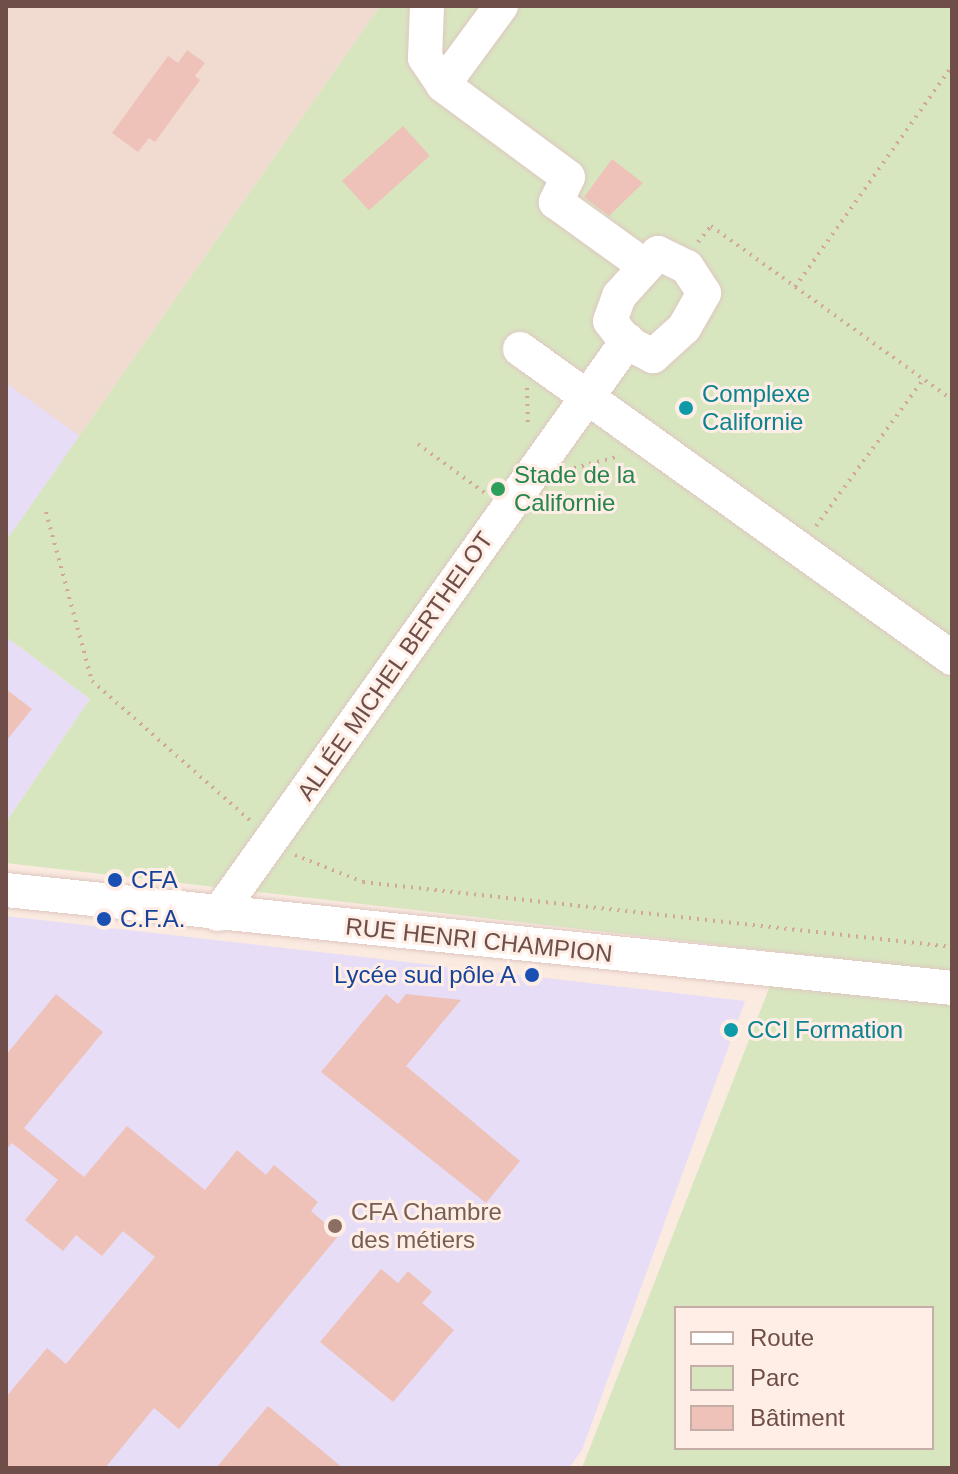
<!DOCTYPE html>
<html>
<head>
<meta charset="utf-8">
<style>
	body { margin:0 }
	#map { position:relative; width:958px; height:1474px; overflow:hidden; background:#faeae0; font-family:Arial,sans-serif }
	div>[style] { position:absolute }
	.residential>* { inset:0; background:#f1dacf }
	.education>* { inset:0; background:#e7ddf6 }
	.green>* { inset:0; background:#d8e6c0 }
	.building>* { inset:0; background:#eec2b9; transform-origin:0 0 }
	.path>* { height:4px; margin-top:-2px; transform-origin:0; background:repeating-linear-gradient(90deg,#d2a59d 0 2px,transparent 0 8px) }
	.roads { filter:drop-shadow(0 0 2px #dfc7c0) drop-shadow(0 0 2px #dfc7c0) }
	.minor>* { height:34px; margin:-17px; padding:0 17px; transform-origin:17px; border-radius:17px; background:#fff }
	.dots>* { width:22px; height:22px; translate:-50% -50%; box-sizing:border-box; border:4px solid #feeee5; border-radius:50% }
	span { translate:-50% -50%; white-space:nowrap; text-align:center; line-height:1.15; -webkit-text-stroke:6px #feeee5; paint-order:stroke }
	.culture-label { font-size:24px; color:#0d838f }
	.left { translate:0 -50%; text-align:left }
	.leisure-label { font-size:24px; color:#27864d }
	.street-label { font-size:24px; color:#6f4e49 }
	.transit-label { font-size:24px; color:#164399 }
	.right { translate:-100% -50%; text-align:right }
	.education-label { font-size:24px; color:#785e54 }
	.frame { position:absolute; inset:0; border:8px solid #6f4e49; pointer-events:none }
	.legend { position:absolute; left:674px; top:1306px; width:260px; height:144px; box-sizing:border-box; background:#feeee5; border:2px solid #c5aea7; margin:0; padding:10px 14px; list-style:none; font-size:24px; color:#6f4e49 }
	.legend li { display:flex; align-items:center; gap:16px; height:40px }
	.legend b { width:40px; border:2px solid #c5aea7 }
</style>
</head>
<body>
<div id="map">
	<div class="residential">
		<i style="clip-path:polygon(6px 6px,380px 6px,6px 541px)"></i>
	</div>
	<div class="education">
		<i style="clip-path:polygon(6px 383px,81px 437px,6px 541px)"></i>
		<i style="clip-path:polygon(6px 637px,90px 699px,6px 822px)"></i>
		<i style="clip-path:polygon(6px 916px,745px 1001px,582px 1450px,569px 1468px,6px 1468px)"></i>
	</div>
	<div class="green">
		<i style="clip-path:polygon(380px 6px,952px 6px,952px 972px,6px 863px,6px 822px,90px 699px,6px 637px,6px 541px)"></i>
		<i style="clip-path:polygon(evenodd,777px 968px,952px 988px,952px 1468px,582px 1468px,777px 968px,676px 1308px,932px 1308px,932px 1448px,676px 1448px,676px 1308px)"></i>
	</div>
	<div class="building">
		<i style="clip-path:polygon(187px 50px,205px 63px,195px 76px,200px 80px,155px 142px,149px 138px,138px 152px,112px 133px,168px 56px,178px 63px)"></i>
		<i style="left:403px;top:126px;width:40px;height:82px;rotate:48deg"></i>
		<i style="clip-path:polygon(612px 159px,643px 183px,609px 216px,584px 197px)"></i>
		<i style="clip-path:polygon(6px 689px,32px 709px,6px 741px)"></i>
		<i style="clip-path:polygon(56px 994px,103px 1032px,24px 1128px,84px 1177px,127px 1126px,205px 1190px,237px 1150px,266px 1175px,274px 1165px,318px 1202px,311px 1211px,339px 1235px,179px 1429px,154px 1408px,105px 1468px,6px 1468px,6px 1397px,47px 1348px,66px 1364px,155px 1257px,123px 1231px,102px 1256px,76px 1235px,63px 1251px,25px 1220px,58px 1180px,12px 1143px,6px 1150px,6px 1055px)"></i>
		<i style="clip-path:polygon(386px 994px,398px 1004px,406px 994px,461px 1000px,406px 1066px,520px 1161px,486px 1203px,321px 1072px)"></i>
		<i style="clip-path:polygon(381px 1269px,398px 1283px,408px 1271px,432px 1292px,422px 1303px,454px 1330px,393px 1402px,320px 1342px)"></i>
		<i style="clip-path:polygon(268px 1406px,343px 1468px,216px 1468px)"></i>
	</div>
	<div class="path">
		<i style="left:698px;top:242px;width:21px;rotate:-51deg"></i>
		<i style="left:711px;top:226px;width:297px;rotate:35.8deg"></i>
		<i style="left:795px;top:287px;width:271px;rotate:-54.6deg"></i>
		<i style="left:527px;top:388px;width:40px;rotate:88.6deg"></i>
		<i style="left:418px;top:444px;width:84px;rotate:36.3deg"></i>
		<i style="left:574px;top:468px;width:48px;rotate:-14.6deg"></i>
		<i style="left:46px;top:512px;width:175px;rotate:74.8deg"></i>
		<i style="left:92px;top:681px;width:212px;rotate:41.4deg"></i>
		<i style="left:816px;top:526px;width:181px;rotate:-53.8deg"></i>
		<i style="left:295px;top:855px;width:73px;rotate:21.7deg"></i>
		<i style="left:363px;top:882px;width:593px;rotate:6.3deg"></i>
	</div>
	<div class="roads">
		<div class="minor">
			<i style="left:427px;top:6px;width:52px;rotate:92.2deg"></i>
			<i style="left:425px;top:58px;width:32px;rotate:56deg"></i>
			<i style="left:443px;top:85px;width:155px;rotate:36.4deg"></i>
			<i style="left:568px;top:177px;width:28px;rotate:116deg"></i>
			<i style="left:556px;top:202px;width:106px;rotate:35.8deg"></i>
			<i style="left:443px;top:85px;width:98px;rotate:-53.7deg"></i>
			<i style="left:658px;top:253px;width:32px;rotate:26deg"></i>
			<i style="left:687px;top:267px;width:31px;rotate:57deg"></i>
			<i style="left:704px;top:293px;width:40px;rotate:119.7deg"></i>
			<i style="left:684px;top:328px;width:42px;rotate:137.9deg"></i>
			<i style="left:653px;top:356px;width:30px;rotate:-153deg"></i>
			<i style="left:626px;top:342px;width:26px;rotate:-127deg"></i>
			<i style="left:610px;top:321px;width:27px;rotate:-70deg"></i>
			<i style="left:619px;top:296px;width:58px;rotate:-47.8deg"></i>
			<i style="left:520px;top:349px;width:531px;rotate:35.58deg"></i>
			<i style="left:6px;top:890px;width:951px;rotate:5.91deg"></i>
			<i style="left:218px;top:914px;width:705px;rotate:-54.46deg"></i>
		</div>
	</div>
	<div class="dots">
		<i style="left:686px;top:408px;background:#0f9aa8"></i>
		<i style="left:498px;top:489px;background:#2e9e5b"></i>
		<i style="left:115px;top:880px;background:#1a4fb4"></i>
		<i style="left:104px;top:919px;background:#1a4fb4"></i>
		<i style="left:532px;top:975px;background:#1a4fb4"></i>
		<i style="left:731px;top:1030px;background:#0f9aa8"></i>
		<i style="left:335px;top:1226px;background:#8d6e63"></i>
	</div>
	<div class="culture-label">
		<span class="left" style="left:702px;top:408px">Complexe<br>Californie</span>
		<span class="left" style="left:747px;top:1030px">CCI Formation</span>
	</div>
	<div class="leisure-label">
		<span class="left" style="left:514px;top:489px">Stade de la<br>Californie</span>
	</div>
	<div class="street-label">
		<span style="left:395px;top:666px;rotate:-55deg">ALLÉE MICHEL BERTHELOT</span>
		<span style="left:479px;top:940px;rotate:6deg">RUE HENRI CHAMPION</span>
	</div>
	<div class="transit-label">
		<span class="left" style="left:131px;top:880px">CFA</span>
		<span class="left" style="left:120px;top:919px">C.F.A.</span>
		<span class="right" style="left:516px;top:975px">Lycée sud pôle A</span>
	</div>
	<div class="education-label">
		<span class="left" style="left:351px;top:1226px">CFA Chambre<br>des métiers</span>
	</div>
	<div class="frame"></div>
	<ul class="legend">
	<li><b style="height:10px;background:#fff"></b>Route</li>
	<li><b style="height:22px;background:#d8e6c0"></b>Parc</li>
	<li><b style="height:22px;background:#eec2b9"></b>Bâtiment</li>
	</ul>
</div>
</body>
</html>
